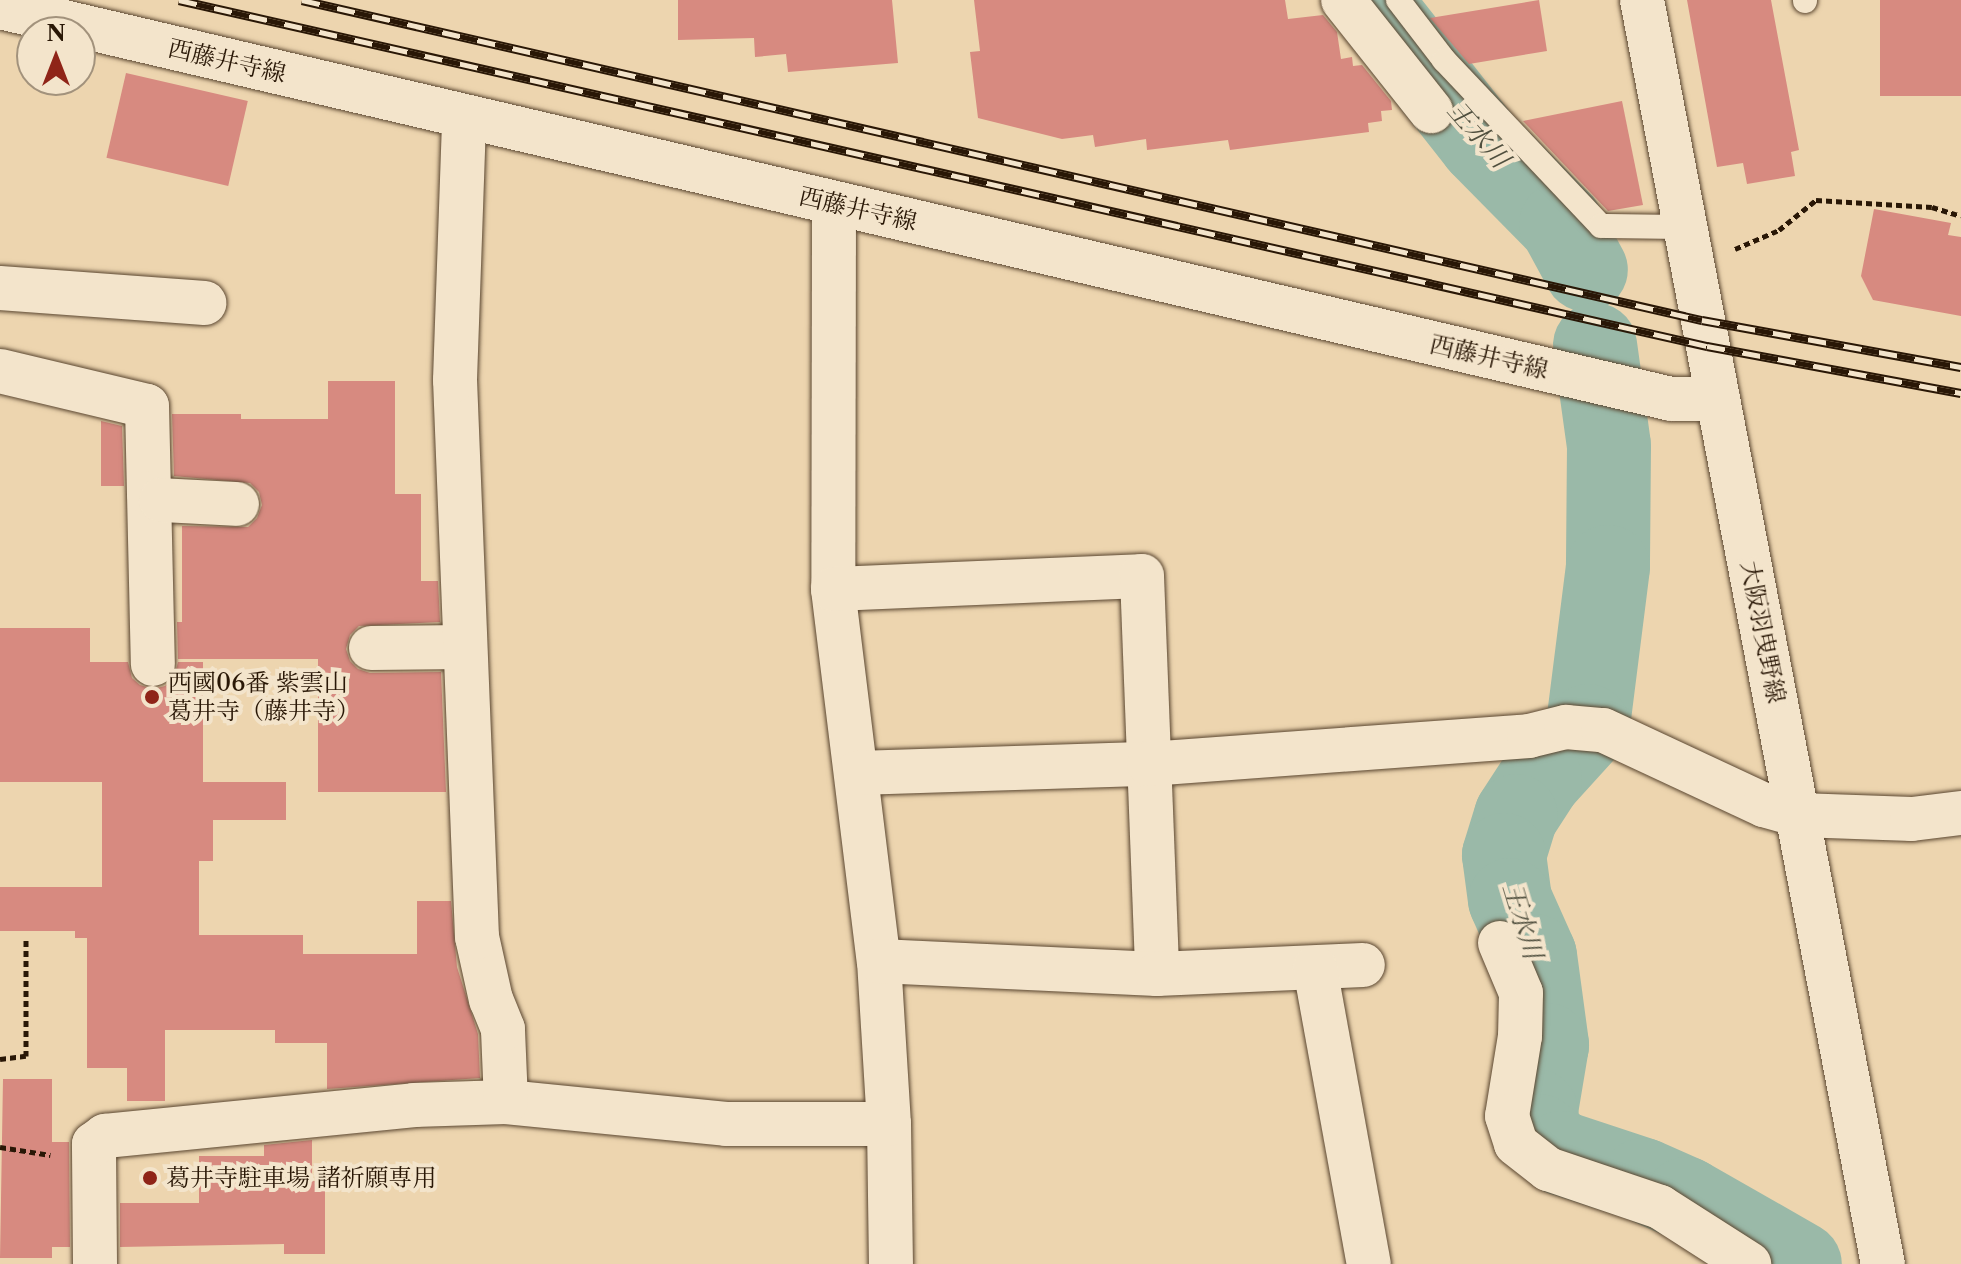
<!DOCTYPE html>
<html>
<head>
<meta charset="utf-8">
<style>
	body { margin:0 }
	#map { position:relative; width:1961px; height:1264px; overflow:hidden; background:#edd5af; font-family:"Libre Caslon Text","Noto Serif JP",serif }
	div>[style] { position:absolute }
	.river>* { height:84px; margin:-42px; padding:0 42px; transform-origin:42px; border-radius:42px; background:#9ab9a8 }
	.building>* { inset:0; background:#d78a80; transform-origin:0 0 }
	.path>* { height:5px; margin-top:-2.5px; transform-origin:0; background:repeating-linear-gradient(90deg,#291706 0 6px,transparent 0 10px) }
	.roads { filter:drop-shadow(0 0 2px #5a4630) drop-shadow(0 0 2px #5a4630) }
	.service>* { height:24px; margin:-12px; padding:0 12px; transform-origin:12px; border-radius:12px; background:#f3e4cb }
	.minor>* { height:44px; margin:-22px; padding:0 22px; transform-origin:22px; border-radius:22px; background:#f3e4cb }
	.secondary>* { height:44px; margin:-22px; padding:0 22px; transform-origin:22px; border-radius:22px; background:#f3e4cb }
	.rail>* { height:9px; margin-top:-4.5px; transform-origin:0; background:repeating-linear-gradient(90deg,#f3e4cb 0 18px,#291706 0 36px); box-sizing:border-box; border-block:2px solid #291706 }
	.dots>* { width:22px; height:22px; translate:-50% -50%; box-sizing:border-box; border:4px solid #f3e4cb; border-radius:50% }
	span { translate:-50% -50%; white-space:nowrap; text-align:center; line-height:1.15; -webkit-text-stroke:8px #f3e4cb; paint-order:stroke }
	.street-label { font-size:24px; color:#291706 }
	.poi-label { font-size:24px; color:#291706 }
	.left { translate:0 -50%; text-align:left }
	.water-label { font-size:26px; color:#51503f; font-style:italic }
	.north { position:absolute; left:16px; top:16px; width:80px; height:80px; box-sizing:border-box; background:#f3e4cb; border:2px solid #a2927c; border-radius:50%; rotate:0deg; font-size:22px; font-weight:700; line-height:32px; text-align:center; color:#291706 }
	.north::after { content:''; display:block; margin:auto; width:28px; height:36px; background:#8f2418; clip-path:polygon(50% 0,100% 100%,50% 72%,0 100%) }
</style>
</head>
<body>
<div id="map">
	<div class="river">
		<i style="left:1382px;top:17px;width:160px;rotate:51.8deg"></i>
		<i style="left:1481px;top:143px;width:114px;rotate:45.4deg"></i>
		<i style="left:1561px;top:224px;width:52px;rotate:61.5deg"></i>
		<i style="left:1595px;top:345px;width:102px;rotate:82.1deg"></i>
		<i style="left:1609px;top:446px;width:121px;rotate:90.5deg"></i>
		<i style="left:1608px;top:567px;width:160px;rotate:97.2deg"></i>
		<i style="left:1588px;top:726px;width:72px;rotate:132.2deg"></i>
		<i style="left:1540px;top:779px;width:44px;rotate:123deg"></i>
		<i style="left:1516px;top:816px;width:41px;rotate:107.1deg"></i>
		<i style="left:1504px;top:855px;width:45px;rotate:82.4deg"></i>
		<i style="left:1510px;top:900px;width:61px;rotate:65.9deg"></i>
		<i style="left:1535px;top:956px;width:90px;rotate:82.3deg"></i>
		<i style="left:1547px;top:1045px;width:67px;rotate:99.5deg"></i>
		<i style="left:1536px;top:1111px;width:25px;rotate:83deg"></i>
		<i style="left:1539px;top:1136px;width:28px;rotate:38deg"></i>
		<i style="left:1561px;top:1153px;width:86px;rotate:18.2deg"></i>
		<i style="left:1643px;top:1180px;width:47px;rotate:23.8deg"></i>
		<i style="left:1686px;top:1199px;width:131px;rotate:29.7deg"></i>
	</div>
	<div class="building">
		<i style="clip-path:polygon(678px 0,892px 0,898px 63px,788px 72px,786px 54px,755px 57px,754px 38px,678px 40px)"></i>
		<i style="clip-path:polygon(974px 0,1285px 0,1288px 19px,1323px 15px,1337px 32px,1341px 59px,1352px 57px,1353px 66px,1362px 65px,1391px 101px,1392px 110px,1381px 111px,1382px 121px,1368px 123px,1369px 132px,1230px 150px,1228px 140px,1147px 150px,1146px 139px,1095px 147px,1093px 135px,1062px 139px,978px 118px,970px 52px,980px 51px)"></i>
		<i style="clip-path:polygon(1539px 0,1547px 51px,1469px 64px,1430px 18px)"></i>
		<i style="clip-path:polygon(1687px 0,1771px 0,1799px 150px,1791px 152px,1795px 176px,1747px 184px,1743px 163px,1717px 167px)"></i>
		<i style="left:1880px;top:0;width:81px;height:96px"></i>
		<i style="left:126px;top:73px;width:125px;height:87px;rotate:13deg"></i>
		<i style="clip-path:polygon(1622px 101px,1643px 205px,1608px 211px,1523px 121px)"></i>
		<i style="clip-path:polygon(1874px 209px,1951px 223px,1948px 235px,1961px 237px,1961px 316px,1873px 300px,1861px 276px)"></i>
		<i style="clip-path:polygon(328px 381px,395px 381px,395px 494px,421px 494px,421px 581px,438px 581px,440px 622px,359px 626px,350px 635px,346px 649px,350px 661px,358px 669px,370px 673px,441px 672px,446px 792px,318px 792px,318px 659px,178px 659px,177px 622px,182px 622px,182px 526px,248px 527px,257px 518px,262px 505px,259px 492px,250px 483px,174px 476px,172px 414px,241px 414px,241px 419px,328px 419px)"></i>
		<i style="clip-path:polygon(101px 421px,122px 426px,124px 486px,101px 486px)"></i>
		<i style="clip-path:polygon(0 628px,90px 628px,90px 662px,128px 662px,132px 678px,140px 685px,153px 689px,165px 686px,174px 677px,178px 662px,203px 662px,203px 782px,286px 782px,286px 820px,213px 820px,213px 861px,199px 861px,199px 935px,303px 935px,303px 954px,417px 954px,417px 901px,451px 901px,457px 967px,478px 1034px,480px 1078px,327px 1089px,327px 1043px,275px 1043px,275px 1030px,165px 1030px,165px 1101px,127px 1101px,127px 1068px,87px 1068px,87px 938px,75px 938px,75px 931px,0 931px,0 887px,102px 887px,102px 782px,0 782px)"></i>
		<i style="clip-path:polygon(3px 1079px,52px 1079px,52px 1142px,69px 1142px,70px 1247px,52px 1247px,52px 1258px,0 1258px)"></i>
		<i style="clip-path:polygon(312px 1140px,312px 1181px,325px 1181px,325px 1254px,284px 1254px,284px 1244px,120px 1247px,120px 1203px,199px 1203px,199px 1156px,264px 1156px,264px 1145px)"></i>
	</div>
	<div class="path">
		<i style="left:1735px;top:249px;width:48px;rotate:-23.4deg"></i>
		<i style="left:1779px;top:230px;width:48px;rotate:-39deg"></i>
		<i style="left:1816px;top:200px;width:116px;rotate:3.5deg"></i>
		<i style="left:1932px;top:207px;width:30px;rotate:17deg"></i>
		<i style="left:0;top:1059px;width:26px;rotate:-7deg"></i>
		<i style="left:26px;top:1056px;width:119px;rotate:-90deg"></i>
		<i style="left:0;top:1147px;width:51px;rotate:9.1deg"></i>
	</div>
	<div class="roads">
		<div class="service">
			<i style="left:1398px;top:0;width:76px;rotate:52.5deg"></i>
			<i style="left:1444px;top:60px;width:228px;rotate:46.6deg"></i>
			<i style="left:1601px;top:226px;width:85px;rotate:0.7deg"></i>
			<i style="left:1805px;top:0;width:1px;rotate:90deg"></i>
		</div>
		<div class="minor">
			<i style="left:1343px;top:0;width:142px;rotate:51.6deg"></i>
			<i style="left:834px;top:203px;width:386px;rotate:90.1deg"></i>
			<i style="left:833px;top:589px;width:375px;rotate:83deg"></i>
			<i style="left:879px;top:961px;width:163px;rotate:86.5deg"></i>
			<i style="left:889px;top:1124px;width:140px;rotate:89.2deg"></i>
			<i style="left:0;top:288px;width:205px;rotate:4.2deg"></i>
			<i style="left:0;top:371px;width:151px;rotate:13.4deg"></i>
			<i style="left:147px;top:406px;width:258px;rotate:88.7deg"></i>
			<i style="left:149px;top:493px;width:14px;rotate:30deg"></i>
			<i style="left:161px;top:500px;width:76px;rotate:3deg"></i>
			<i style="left:833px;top:589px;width:309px;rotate:-2.4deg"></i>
			<i style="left:1142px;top:576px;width:398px;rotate:87.8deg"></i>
			<i style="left:371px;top:648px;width:94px;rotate:-0.6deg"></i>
			<i style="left:857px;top:773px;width:292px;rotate:-1.8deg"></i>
			<i style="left:1149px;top:764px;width:381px;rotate:-4.2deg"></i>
			<i style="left:1529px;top:736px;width:38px;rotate:-14deg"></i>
			<i style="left:1566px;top:727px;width:37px;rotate:5deg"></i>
			<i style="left:1603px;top:730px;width:178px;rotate:25deg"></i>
			<i style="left:1764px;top:805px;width:36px;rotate:16deg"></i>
			<i style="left:1799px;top:815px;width:113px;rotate:2deg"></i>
			<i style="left:1912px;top:819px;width:49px;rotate:-7deg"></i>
			<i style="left:1500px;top:943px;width:54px;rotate:67.2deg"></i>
			<i style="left:1521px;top:993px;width:43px;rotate:91.3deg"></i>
			<i style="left:1520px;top:1036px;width:81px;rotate:99.2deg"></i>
			<i style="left:1507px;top:1116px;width:29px;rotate:72deg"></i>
			<i style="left:1516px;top:1144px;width:41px;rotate:38deg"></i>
			<i style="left:1548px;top:1169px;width:118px;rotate:18.7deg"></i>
			<i style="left:1660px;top:1207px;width:106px;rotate:32.6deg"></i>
			<i style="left:879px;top:961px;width:278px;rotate:2.7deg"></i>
			<i style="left:1157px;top:974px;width:206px;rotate:-2.5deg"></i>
			<i style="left:1315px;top:968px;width:301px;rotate:79.7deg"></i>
			<i style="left:506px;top:1102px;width:221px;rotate:5.7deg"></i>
			<i style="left:726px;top:1124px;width:163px"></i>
			<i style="left:95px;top:1264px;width:120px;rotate:-90.5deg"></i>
			<i style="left:94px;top:1144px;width:14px;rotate:-36deg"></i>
			<i style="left:105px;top:1136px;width:311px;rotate:-5.7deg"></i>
			<i style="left:414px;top:1105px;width:92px;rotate:-1.9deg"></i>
			<i style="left:506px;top:1102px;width:73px;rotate:-92.4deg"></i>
			<i style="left:503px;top:1029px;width:31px;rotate:-112deg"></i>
			<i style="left:491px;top:1000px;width:65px;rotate:-102.5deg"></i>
			<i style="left:477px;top:937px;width:557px;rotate:-92.26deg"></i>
			<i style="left:455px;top:380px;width:262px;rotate:-88deg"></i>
		</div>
		<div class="secondary">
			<i style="left:1642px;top:0;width:1287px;rotate:79.21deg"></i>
			<i style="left:0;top:7px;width:1716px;rotate:13.2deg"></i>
			<i style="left:1671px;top:399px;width:47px"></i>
		</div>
	</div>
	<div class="rail">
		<i style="left:179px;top:0;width:1567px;rotate:12.76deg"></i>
		<i style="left:1707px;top:346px;width:258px;rotate:10.5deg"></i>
		<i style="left:302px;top:0;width:1436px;rotate:12.88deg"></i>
		<i style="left:1702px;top:320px;width:263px;rotate:10.3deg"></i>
	</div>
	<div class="dots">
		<i style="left:152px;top:697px;background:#8f2418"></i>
		<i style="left:150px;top:1178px;background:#8f2418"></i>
	</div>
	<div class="street-label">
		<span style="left:227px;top:61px;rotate:13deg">西藤井寺線</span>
		<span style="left:858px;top:209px;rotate:13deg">西藤井寺線</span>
		<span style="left:1489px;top:357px;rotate:13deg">西藤井寺線</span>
		<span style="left:1763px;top:632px;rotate:79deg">大阪羽曳野線</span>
	</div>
	<div class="poi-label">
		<span class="left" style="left:168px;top:697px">西國06番 紫雲山<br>葛井寺（藤井寺）</span>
		<span class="left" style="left:166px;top:1178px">葛井寺駐車場 諸祈願専用</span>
	</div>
	<div class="water-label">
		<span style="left:1478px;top:135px;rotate:49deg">王水川</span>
		<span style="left:1522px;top:921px;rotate:73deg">王水川</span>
	</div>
	<div class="north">N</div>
</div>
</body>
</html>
